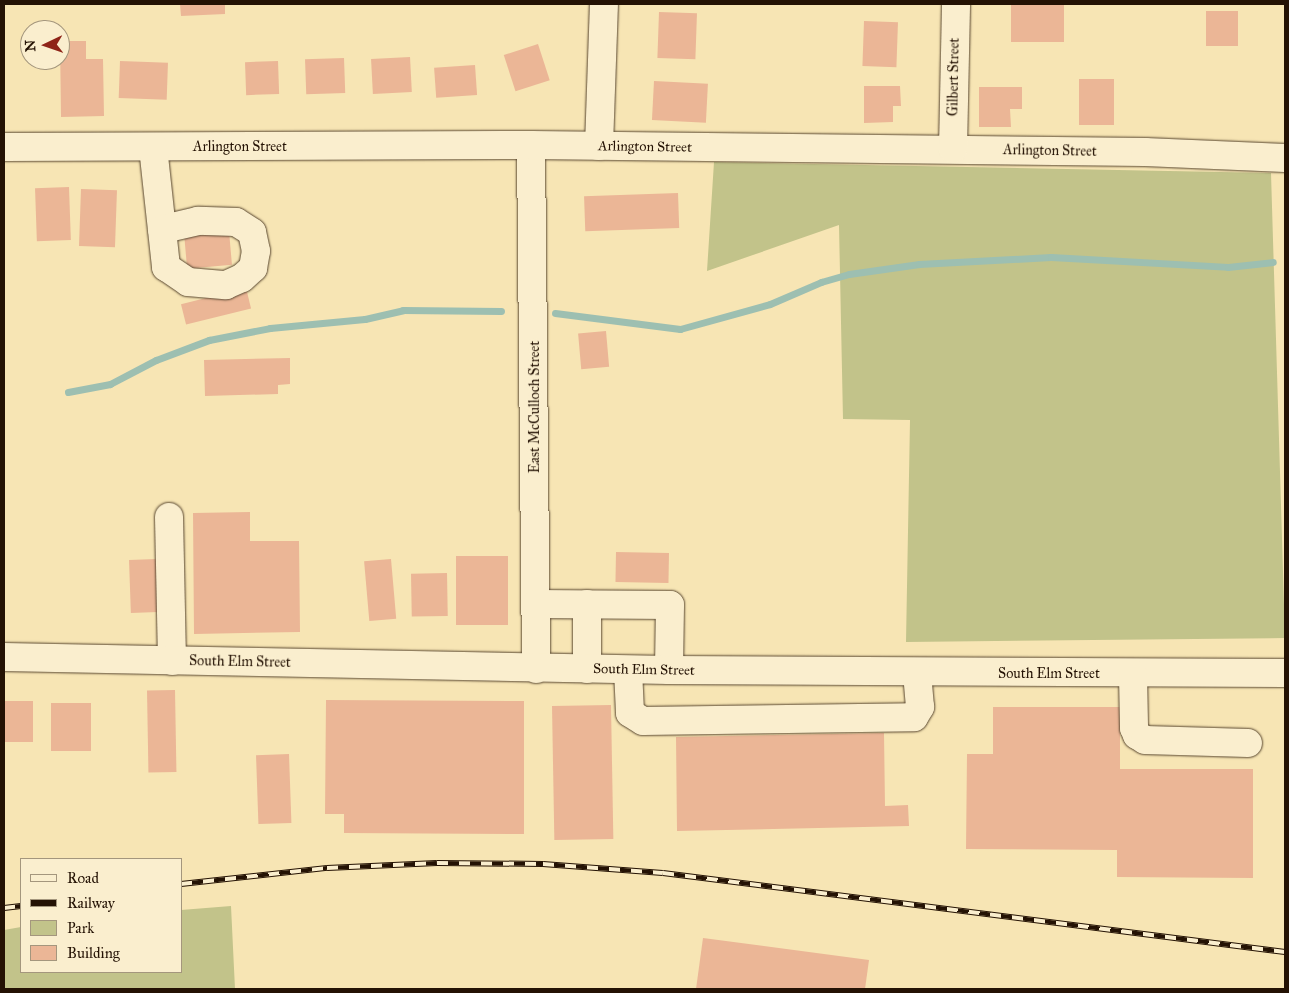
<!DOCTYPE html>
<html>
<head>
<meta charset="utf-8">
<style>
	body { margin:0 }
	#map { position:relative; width:1289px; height:993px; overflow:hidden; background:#f7e5b4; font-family:"IM FELL Great Primer",serif }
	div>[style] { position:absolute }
	.green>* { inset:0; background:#c2c38a }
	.stream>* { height:7px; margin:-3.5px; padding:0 3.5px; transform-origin:3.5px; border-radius:3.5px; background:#9dbfb1 }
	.building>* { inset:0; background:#ebb696; transform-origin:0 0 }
	.roads { filter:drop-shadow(0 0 1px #594730) drop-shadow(0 0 1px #594730) }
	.minor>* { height:28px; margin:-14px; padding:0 14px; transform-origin:14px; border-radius:14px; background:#faeece }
	.rail>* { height:5.5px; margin-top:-2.75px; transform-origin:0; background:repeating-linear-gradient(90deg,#faeece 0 11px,#241204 0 22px); box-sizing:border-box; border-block:1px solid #241204 }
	span { translate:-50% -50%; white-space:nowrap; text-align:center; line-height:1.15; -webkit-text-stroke:5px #faeece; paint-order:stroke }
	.street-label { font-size:14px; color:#241204 }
	.frame { position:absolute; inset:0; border:5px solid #241204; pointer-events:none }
	.legend { position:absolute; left:20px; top:858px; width:162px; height:115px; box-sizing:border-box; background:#faeece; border:1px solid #a4967d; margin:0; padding:6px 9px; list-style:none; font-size:15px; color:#241204 }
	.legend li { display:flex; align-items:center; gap:10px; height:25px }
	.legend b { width:25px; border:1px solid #a4967d }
	.north { position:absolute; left:20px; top:20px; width:50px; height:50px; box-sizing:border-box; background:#faeece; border:1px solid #a4967d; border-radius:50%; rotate:267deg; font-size:14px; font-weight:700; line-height:20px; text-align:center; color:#241204 }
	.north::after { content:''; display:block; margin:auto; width:18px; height:22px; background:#8f2418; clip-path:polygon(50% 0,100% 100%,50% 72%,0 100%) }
</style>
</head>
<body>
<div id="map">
	<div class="green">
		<i style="clip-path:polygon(714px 162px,1271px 173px,1285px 638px,906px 642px,910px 420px,843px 419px,839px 225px,707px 271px)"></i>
		<i style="clip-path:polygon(231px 906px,235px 989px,4px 989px,4px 930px,21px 927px,21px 972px,181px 972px,181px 910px)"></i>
	</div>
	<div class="stream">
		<i style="left:555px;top:313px;width:126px;rotate:7.3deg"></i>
		<i style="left:680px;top:329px;width:93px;rotate:-15.5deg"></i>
		<i style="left:770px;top:304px;width:56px;rotate:-23.3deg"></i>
		<i style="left:821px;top:282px;width:29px;rotate:-16deg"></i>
		<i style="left:849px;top:274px;width:71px;rotate:-8.1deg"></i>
		<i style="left:919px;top:264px;width:132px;rotate:-3deg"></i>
		<i style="left:1051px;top:257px;width:177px;rotate:3.2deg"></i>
		<i style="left:1228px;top:267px;width:45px;rotate:-6.3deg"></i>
		<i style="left:68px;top:392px;width:43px;rotate:-10.8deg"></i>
		<i style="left:110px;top:384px;width:52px;rotate:-27.6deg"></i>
		<i style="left:156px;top:360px;width:57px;rotate:-20.7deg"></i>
		<i style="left:209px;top:340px;width:62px;rotate:-11.1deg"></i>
		<i style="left:270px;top:328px;width:95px;rotate:-5.4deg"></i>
		<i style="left:365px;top:319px;width:39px;rotate:-13deg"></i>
		<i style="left:403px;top:310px;width:98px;rotate:0.6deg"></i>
	</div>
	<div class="building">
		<i style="clip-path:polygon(180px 4px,225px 4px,225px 14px,181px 16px)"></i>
		<i style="left:1011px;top:4px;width:53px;height:38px"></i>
		<i style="left:1206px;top:11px;width:32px;height:35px"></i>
		<i style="left:659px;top:12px;width:38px;height:46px;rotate:2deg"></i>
		<i style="left:864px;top:21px;width:34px;height:45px;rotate:2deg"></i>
		<i style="clip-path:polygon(60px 41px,86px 41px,86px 59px,103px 59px,104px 116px,61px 117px)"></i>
		<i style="left:538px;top:44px;width:38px;height:36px;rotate:72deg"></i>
		<i style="left:410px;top:57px;width:35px;height:39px;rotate:87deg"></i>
		<i style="left:344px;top:58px;width:35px;height:39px;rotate:88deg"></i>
		<i style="left:120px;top:61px;width:48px;height:37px;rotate:2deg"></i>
		<i style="left:278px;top:61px;width:33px;height:33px;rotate:88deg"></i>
		<i style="left:475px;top:65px;width:30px;height:41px;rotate:86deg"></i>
		<i style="left:1114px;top:79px;width:46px;height:35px;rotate:90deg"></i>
		<i style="left:654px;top:81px;width:54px;height:39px;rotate:3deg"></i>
		<i style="clip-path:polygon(864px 86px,900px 86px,901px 106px,893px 106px,893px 122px,864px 123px)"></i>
		<i style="clip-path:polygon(979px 87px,1022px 87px,1022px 109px,1010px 109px,1011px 127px,979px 127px)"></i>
		<i style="left:69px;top:187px;width:53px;height:34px;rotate:88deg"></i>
		<i style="left:81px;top:189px;width:36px;height:57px;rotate:2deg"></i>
		<i style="left:678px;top:193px;width:35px;height:94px;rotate:88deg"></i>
		<i style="left:229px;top:231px;width:34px;height:45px;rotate:85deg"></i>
		<i style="left:246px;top:288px;width:21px;height:67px;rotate:76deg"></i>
		<i style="left:606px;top:331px;width:36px;height:28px;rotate:85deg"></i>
		<i style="clip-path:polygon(290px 358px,290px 384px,278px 385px,278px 394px,205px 396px,204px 360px)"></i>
		<i style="clip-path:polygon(250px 512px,250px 541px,299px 541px,300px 632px,194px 634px,193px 513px)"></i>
		<i style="left:616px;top:552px;width:53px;height:30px;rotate:1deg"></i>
		<i style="left:456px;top:556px;width:52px;height:69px"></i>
		<i style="left:156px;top:559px;width:53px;height:27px;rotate:88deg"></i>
		<i style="left:391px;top:559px;width:60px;height:27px;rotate:85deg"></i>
		<i style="left:447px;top:573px;width:43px;height:36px;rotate:89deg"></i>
		<i style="left:175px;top:690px;width:82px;height:28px;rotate:89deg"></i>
		<i style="clip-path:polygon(326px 700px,524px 701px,524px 834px,344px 833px,344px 814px,325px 814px)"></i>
		<i style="left:4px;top:701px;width:29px;height:41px"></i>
		<i style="left:51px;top:703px;width:40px;height:48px"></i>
		<i style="left:611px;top:705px;width:134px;height:59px;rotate:89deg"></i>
		<i style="clip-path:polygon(993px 707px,1120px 707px,1120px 769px,1253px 769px,1253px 878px,1117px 877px,1117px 850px,966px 849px,967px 754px,993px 754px)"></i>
		<i style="clip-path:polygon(884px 733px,885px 806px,908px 805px,909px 826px,677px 831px,676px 737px)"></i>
		<i style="left:289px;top:754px;width:69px;height:33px;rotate:88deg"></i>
		<i style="clip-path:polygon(703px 938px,869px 960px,865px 989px,696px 989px)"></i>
	</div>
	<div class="roads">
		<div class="minor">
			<i style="left:531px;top:145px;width:524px;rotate:89.45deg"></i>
			<i style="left:599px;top:146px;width:142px;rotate:-88deg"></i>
			<i style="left:4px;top:147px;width:527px;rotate:-0.22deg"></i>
			<i style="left:531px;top:145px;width:614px;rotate:0.65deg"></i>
			<i style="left:1145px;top:152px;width:140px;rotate:2.5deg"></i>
			<i style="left:153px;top:147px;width:121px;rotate:83.8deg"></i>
			<i style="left:166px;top:267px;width:27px;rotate:34deg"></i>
			<i style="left:188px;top:282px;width:38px;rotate:5deg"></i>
			<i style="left:226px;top:285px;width:17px;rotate:-24deg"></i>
			<i style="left:242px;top:278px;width:15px;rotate:-42deg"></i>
			<i style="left:253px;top:268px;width:17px;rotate:-80deg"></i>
			<i style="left:256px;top:251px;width:19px;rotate:-102deg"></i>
			<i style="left:252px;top:232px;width:19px;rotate:-148deg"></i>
			<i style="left:236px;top:222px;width:38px;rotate:-178deg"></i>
			<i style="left:198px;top:221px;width:37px;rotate:167deg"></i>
			<i style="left:953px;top:149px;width:145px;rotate:-88.8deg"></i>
			<i style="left:169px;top:517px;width:144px;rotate:88.8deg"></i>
			<i style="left:536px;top:604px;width:134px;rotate:0.4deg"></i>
			<i style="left:670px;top:605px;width:65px;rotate:90.9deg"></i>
			<i style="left:587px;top:604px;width:65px;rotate:90deg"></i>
			<i style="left:4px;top:657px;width:665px;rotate:1.12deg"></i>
			<i style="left:669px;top:670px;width:616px;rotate:0.28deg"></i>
			<i style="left:628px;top:670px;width:43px;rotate:87.3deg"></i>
			<i style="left:630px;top:713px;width:15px;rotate:32deg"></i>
			<i style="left:643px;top:721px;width:271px;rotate:-0.8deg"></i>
			<i style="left:914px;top:717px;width:12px;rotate:-59deg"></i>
			<i style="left:920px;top:707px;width:34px;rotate:-95deg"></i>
			<i style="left:1133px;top:674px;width:54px;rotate:88.9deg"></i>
			<i style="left:1134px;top:728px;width:8px;rotate:67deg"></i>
			<i style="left:1137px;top:735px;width:9px;rotate:32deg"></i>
			<i style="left:1145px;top:740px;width:103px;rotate:1.7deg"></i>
		</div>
	</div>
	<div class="rail">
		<i style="left:181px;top:884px;width:147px;rotate:-6.3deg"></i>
		<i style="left:327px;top:868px;width:110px;rotate:-2.6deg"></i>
		<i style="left:437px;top:863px;width:106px;rotate:0.5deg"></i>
		<i style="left:543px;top:864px;width:120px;rotate:4.3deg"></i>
		<i style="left:663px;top:873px;width:627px;rotate:7.24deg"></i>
		<i style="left:4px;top:908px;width:17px;rotate:-7deg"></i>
	</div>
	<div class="street-label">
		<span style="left:954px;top:77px;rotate:-89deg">Gilbert Street</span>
		<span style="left:240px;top:147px">Arlington Street</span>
		<span style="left:645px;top:147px;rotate:1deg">Arlington Street</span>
		<span style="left:1050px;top:151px;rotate:1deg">Arlington Street</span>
		<span style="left:535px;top:407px;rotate:-90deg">East McCulloch Street</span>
		<span style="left:240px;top:662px;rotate:1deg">South Elm Street</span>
		<span style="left:644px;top:670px;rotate:1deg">South Elm Street</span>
		<span style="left:1049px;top:674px">South Elm Street</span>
	</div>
	<div class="frame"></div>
	<ul class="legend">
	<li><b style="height:6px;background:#faeece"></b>Road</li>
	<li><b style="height:6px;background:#241204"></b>Railway</li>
	<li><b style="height:14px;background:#c2c38a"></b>Park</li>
	<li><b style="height:14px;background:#ebb696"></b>Building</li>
	</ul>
	<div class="north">N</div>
</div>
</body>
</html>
